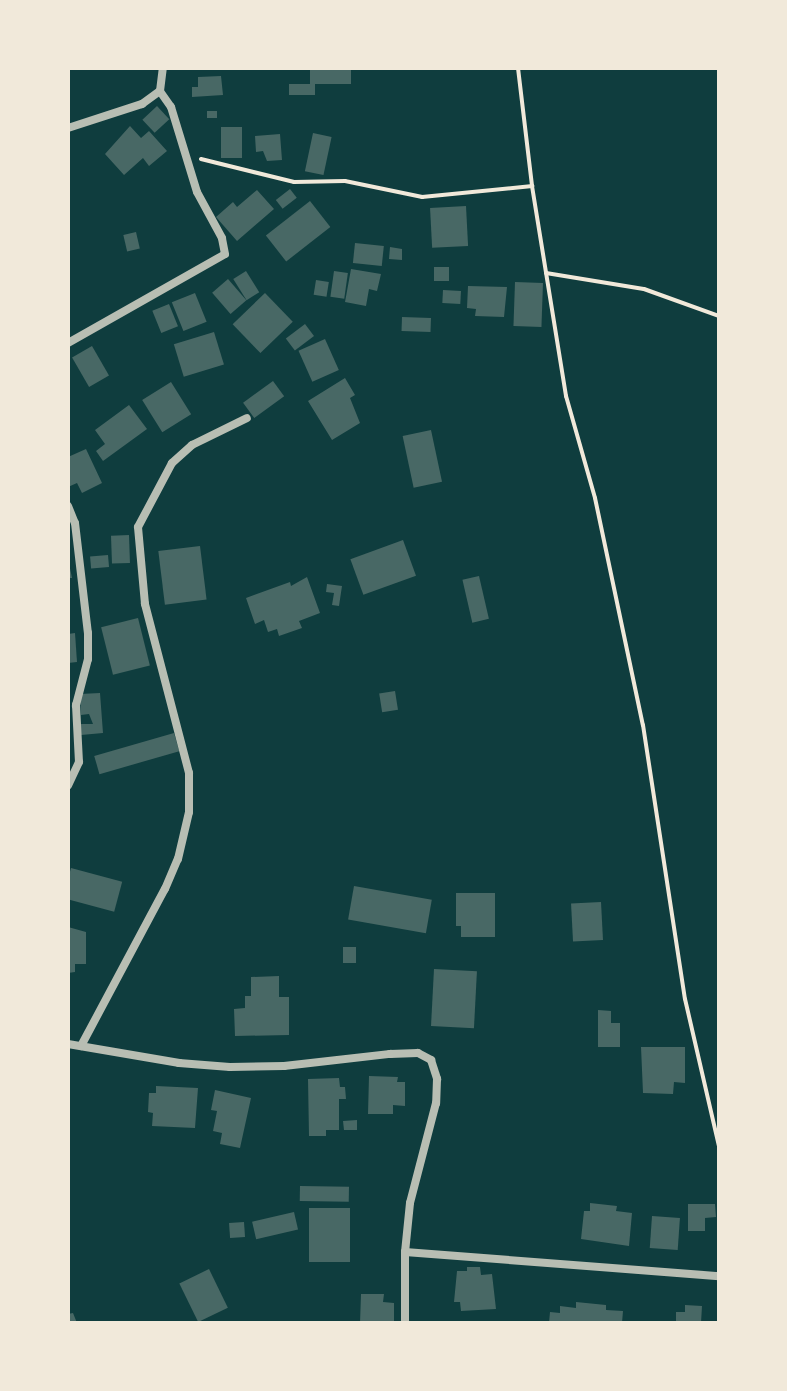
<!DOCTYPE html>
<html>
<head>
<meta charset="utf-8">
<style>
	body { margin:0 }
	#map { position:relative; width:787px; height:1391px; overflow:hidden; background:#0f3d3e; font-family:Manrope,sans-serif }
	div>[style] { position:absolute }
	.building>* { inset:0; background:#486865; transform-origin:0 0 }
	.path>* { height:4px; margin:-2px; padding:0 2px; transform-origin:2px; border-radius:2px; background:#f1e9da }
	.minor>* { height:8px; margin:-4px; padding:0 4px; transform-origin:4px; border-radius:4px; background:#b8beb3 }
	span { translate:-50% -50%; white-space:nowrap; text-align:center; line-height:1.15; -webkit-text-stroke:7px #f1e9da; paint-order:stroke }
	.frame { position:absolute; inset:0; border:70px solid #f1e9da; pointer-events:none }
</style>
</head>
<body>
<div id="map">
	<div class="building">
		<i style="clip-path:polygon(310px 68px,351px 68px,351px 84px,315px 84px,315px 95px,289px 95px,289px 84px,310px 84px)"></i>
		<i style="clip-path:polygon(221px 76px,223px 95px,192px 97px,192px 87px,198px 87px,198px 77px)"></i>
		<i style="left:157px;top:106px;width:18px;height:20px;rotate:47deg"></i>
		<i style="left:207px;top:111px;width:10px;height:7px"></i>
		<i style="clip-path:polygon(130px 126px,141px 138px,149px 131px,167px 151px,149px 166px,143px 158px,124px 175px,105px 154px)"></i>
		<i style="left:221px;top:127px;width:21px;height:31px"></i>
		<i style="left:313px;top:133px;width:19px;height:39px;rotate:12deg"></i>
		<i style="clip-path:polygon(280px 134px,282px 160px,267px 161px,263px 151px,256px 152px,255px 136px)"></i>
		<i style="left:290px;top:189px;width:11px;height:18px;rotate:52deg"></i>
		<i style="clip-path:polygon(257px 190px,274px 209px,237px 241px,216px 217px,233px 202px,237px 207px)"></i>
		<i style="left:310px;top:201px;width:33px;height:56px;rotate:52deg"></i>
		<i style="left:466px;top:206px;width:40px;height:36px;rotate:87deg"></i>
		<i style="left:136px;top:232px;width:17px;height:13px;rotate:77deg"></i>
		<i style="left:355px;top:243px;width:29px;height:20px;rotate:6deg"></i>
		<i style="clip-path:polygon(390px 247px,402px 249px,402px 260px,389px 259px)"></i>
		<i style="left:434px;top:267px;width:15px;height:14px"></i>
		<i style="clip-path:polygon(351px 269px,381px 274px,377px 291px,369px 289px,366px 306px,345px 302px)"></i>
		<i style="left:246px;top:271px;width:25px;height:15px;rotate:58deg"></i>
		<i style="left:334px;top:271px;width:14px;height:26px;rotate:8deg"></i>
		<i style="left:228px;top:279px;width:28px;height:21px;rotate:49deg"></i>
		<i style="left:316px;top:280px;width:13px;height:15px;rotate:9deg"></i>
		<i style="left:515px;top:282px;width:28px;height:44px;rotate:2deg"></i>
		<i style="clip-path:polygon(468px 286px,507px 287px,504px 317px,475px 316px,476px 309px,467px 308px)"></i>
		<i style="left:443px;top:290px;width:18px;height:13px;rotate:3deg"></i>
		<i style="left:195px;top:293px;width:31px;height:25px;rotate:68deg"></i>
		<i style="left:265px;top:293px;width:40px;height:45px;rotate:46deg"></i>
		<i style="left:169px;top:304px;width:24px;height:18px;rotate:68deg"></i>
		<i style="left:402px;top:317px;width:29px;height:14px;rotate:2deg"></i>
		<i style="left:305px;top:324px;width:15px;height:24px;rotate:53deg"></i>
		<i style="left:214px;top:332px;width:34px;height:42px;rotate:73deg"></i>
		<i style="left:325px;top:339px;width:34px;height:29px;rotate:66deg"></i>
		<i style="left:92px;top:346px;width:34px;height:23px;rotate:60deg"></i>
		<i style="clip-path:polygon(345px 378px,355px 395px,350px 398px,360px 423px,332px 440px,308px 401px)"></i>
		<i style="left:273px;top:381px;width:19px;height:37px;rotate:54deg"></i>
		<i style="left:171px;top:382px;width:38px;height:34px;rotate:58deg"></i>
		<i style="clip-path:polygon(129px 405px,147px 429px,103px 461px,96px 451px,105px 444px,95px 430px)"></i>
		<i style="left:431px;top:430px;width:53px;height:29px;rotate:78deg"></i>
		<i style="clip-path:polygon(86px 449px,102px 483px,82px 493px,77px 483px,68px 487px,68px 457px)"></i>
		<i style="left:129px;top:535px;width:28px;height:18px;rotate:88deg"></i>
		<i style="left:403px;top:540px;width:38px;height:56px;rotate:70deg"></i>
		<i style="left:200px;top:546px;width:54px;height:42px;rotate:83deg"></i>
		<i style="left:108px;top:555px;width:12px;height:18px;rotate:85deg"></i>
		<i style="clip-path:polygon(68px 559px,72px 578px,68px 578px)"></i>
		<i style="left:479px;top:576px;width:44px;height:17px;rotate:77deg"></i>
		<i style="clip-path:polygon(307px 577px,320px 613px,299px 621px,302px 628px,279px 636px,277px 629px,268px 632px,264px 620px,255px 624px,246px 598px,290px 582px,291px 586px)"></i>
		<i style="clip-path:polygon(327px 584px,342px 586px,339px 606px,332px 605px,334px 593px,326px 592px)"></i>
		<i style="left:138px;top:618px;width:49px;height:38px;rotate:76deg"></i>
		<i style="clip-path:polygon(75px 633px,77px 662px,68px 663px,68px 634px)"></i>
		<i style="left:395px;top:691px;width:19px;height:16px;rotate:81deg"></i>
		<i style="clip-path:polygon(100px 693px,103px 733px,81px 735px,81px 724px,93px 724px,89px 714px,81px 715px,80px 694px)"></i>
		<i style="left:174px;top:733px;width:19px;height:83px;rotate:74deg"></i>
		<i style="left:71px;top:868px;width:53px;height:31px;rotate:15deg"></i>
		<i style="left:354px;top:886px;width:79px;height:34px;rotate:10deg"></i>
		<i style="clip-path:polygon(456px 893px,495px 893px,495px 937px,461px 937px,461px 926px,456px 926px)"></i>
		<i style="left:601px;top:902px;width:38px;height:30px;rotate:87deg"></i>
		<i style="clip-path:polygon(68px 927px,86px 932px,86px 964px,75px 964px,75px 972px,68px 973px)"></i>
		<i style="left:343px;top:947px;width:13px;height:16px"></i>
		<i style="left:434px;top:969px;width:43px;height:57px;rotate:3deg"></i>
		<i style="clip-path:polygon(279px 976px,279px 997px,289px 997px,289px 1035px,235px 1036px,234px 1009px,245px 1008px,245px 996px,251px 996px,251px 977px)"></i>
		<i style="clip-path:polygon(598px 1010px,611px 1011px,611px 1023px,620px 1023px,620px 1047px,598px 1047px)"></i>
		<i style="clip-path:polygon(641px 1047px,685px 1047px,685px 1083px,674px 1082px,673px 1094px,643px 1093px)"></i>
		<i style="clip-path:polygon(369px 1076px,398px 1077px,397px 1082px,405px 1082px,405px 1106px,393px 1105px,393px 1114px,368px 1114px)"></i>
		<i style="clip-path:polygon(339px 1078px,340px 1087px,345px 1087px,346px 1099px,339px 1099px,339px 1130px,326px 1130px,326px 1136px,309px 1136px,308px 1079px)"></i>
		<i style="clip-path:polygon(156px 1086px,198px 1088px,195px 1128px,152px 1126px,153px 1113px,148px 1112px,149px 1093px,156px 1093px)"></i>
		<i style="clip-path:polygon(215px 1090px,251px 1098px,240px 1148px,220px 1144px,222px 1133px,213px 1131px,217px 1111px,211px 1110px)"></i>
		<i style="clip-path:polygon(357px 1120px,357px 1130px,344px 1130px,343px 1121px)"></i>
		<i style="left:300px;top:1186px;width:49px;height:15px;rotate:1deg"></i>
		<i style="clip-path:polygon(590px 1203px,617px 1206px,616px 1211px,632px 1213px,629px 1246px,581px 1239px,584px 1211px,590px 1211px)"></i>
		<i style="clip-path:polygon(688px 1204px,715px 1204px,716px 1217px,705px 1218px,705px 1231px,688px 1231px)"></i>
		<i style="left:309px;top:1208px;width:41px;height:54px"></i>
		<i style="left:294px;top:1212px;width:18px;height:43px;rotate:77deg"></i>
		<i style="left:652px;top:1216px;width:28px;height:32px;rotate:4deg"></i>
		<i style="left:244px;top:1222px;width:15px;height:15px;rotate:86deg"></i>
		<i style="clip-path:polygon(467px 1267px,480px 1267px,481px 1275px,492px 1274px,496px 1309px,461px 1311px,460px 1302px,454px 1302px,457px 1271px,467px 1271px)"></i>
		<i style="left:209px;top:1269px;width:43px;height:33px;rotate:64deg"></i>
		<i style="clip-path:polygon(361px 1294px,384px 1294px,383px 1302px,394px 1303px,394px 1323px,360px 1323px)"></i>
		<i style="clip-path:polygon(576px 1302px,606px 1305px,606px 1310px,623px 1311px,622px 1323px,549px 1323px,550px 1312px,560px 1313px,560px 1306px,576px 1308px)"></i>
		<i style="clip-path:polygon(685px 1305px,702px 1306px,701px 1323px,676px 1323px,676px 1312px,685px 1312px)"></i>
		<i style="clip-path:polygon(73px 1313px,77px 1323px,68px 1323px,68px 1314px)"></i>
	</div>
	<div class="path">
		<i style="left:518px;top:68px;width:119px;rotate:83.2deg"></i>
		<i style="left:532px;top:186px;width:213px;rotate:80.8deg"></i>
		<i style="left:566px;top:396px;width:106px;rotate:74.1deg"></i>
		<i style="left:595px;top:498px;width:232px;rotate:78.1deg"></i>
		<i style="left:643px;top:725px;width:277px;rotate:81.3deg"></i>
		<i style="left:685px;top:999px;width:151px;rotate:77deg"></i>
		<i style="left:201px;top:159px;width:96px;rotate:13.9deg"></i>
		<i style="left:294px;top:182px;width:51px;rotate:-1.1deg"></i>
		<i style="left:345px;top:181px;width:79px;rotate:11.7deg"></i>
		<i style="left:422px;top:197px;width:111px;rotate:-5.7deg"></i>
		<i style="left:546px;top:273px;width:99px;rotate:9.3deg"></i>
		<i style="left:644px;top:289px;width:80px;rotate:19.8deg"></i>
	</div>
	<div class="minor">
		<i style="left:68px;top:128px;width:78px;rotate:-18deg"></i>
		<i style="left:142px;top:104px;width:22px;rotate:-36deg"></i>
		<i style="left:68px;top:343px;width:180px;rotate:-29.5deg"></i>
		<i style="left:225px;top:254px;width:16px;rotate:-101deg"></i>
		<i style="left:222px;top:238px;width:52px;rotate:-118.5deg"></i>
		<i style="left:197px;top:192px;width:89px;rotate:-107deg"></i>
		<i style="left:171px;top:107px;width:19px;rotate:-125deg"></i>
		<i style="left:160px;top:91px;width:23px;rotate:-83deg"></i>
		<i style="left:68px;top:506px;width:18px;rotate:68deg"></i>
		<i style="left:75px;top:523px;width:111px;rotate:83.3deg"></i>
		<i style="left:88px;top:633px;width:26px;rotate:90deg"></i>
		<i style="left:88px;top:659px;width:48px;rotate:104.6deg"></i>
		<i style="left:76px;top:705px;width:57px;rotate:87deg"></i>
		<i style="left:79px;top:762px;width:26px;rotate:115deg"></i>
		<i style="left:68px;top:1044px;width:113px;rotate:9.7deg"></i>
		<i style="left:179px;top:1063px;width:51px;rotate:4.5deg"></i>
		<i style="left:230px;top:1067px;width:54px;rotate:-1.1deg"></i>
		<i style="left:284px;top:1066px;width:107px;rotate:-6.5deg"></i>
		<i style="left:390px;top:1054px;width:28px;rotate:-2deg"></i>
		<i style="left:418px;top:1053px;width:15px;rotate:28deg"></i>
		<i style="left:431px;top:1060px;width:20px;rotate:72deg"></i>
		<i style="left:437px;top:1079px;width:24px;rotate:92deg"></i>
		<i style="left:436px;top:1103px;width:103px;rotate:104.6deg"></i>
		<i style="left:410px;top:1203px;width:49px;rotate:95.8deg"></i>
		<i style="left:405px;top:1252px;width:71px;rotate:90deg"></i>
		<i style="left:81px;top:1046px;width:178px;rotate:-61.9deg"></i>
		<i style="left:165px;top:889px;width:33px;rotate:-67deg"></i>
		<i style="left:178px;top:859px;width:48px;rotate:-76.8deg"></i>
		<i style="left:189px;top:812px;width:39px;rotate:-90deg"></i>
		<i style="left:189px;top:773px;width:175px;rotate:-104.6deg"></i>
		<i style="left:145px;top:604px;width:77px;rotate:-95.2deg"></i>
		<i style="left:138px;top:527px;width:72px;rotate:-62deg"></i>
		<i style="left:172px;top:463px;width:27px;rotate:-42deg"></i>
		<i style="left:192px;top:445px;width:61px;rotate:-26.1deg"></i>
		<i style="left:405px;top:1252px;width:315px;rotate:4.4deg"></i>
	</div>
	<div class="frame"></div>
</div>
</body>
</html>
